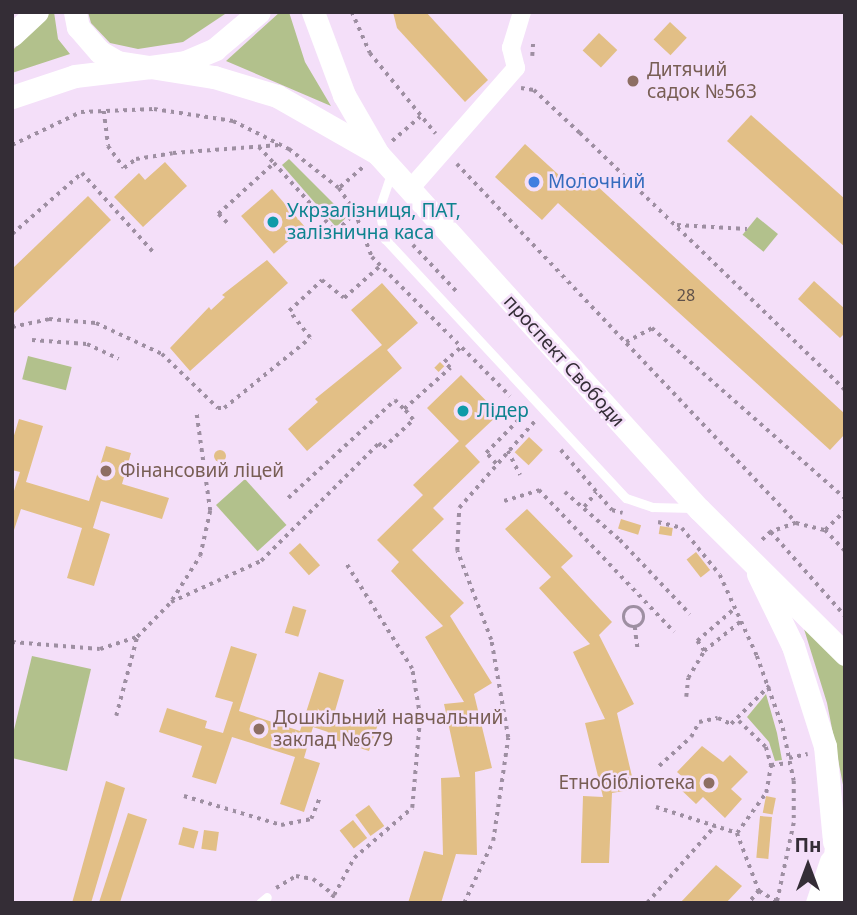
<!DOCTYPE html>
<html>
<head>
<meta charset="utf-8">
<style>
	body { margin:0 }
	#map { position:relative; width:857px; height:915px; overflow:hidden; background:#f4dff9; font-family:"Noto Sans",sans-serif }
	div>[style] { position:absolute }
	.green>* { inset:0; background:#b2c18c; transform-origin:0 0 }
	.building>* { inset:0; background:#e2bf86; transform-origin:0 0 }
	.round { border-radius:50% }
	.path>* { height:3.5px; margin-top:-1.75px; transform-origin:0; background:repeating-linear-gradient(90deg,#9e8fa2 0 3.5px,transparent 0 8.5px) }
	.path>.ring { margin:-1.75px; padding:0; box-sizing:content-box; background:none; border:3.5px solid #9e8fa2; border-radius:50% }
	.service>* { height:9px; margin:-4.5px; padding:0 4.5px; transform-origin:4.5px; border-radius:4.5px; background:#fff }
	.minor>* { height:18px; margin:-9px; padding:0 9px; transform-origin:9px; border-radius:9px; background:#fff }
	.tertiary>* { height:23px; margin:-11.5px; padding:0 11.5px; transform-origin:11.5px; border-radius:11.5px; background:#fff }
	.dots>* { width:19px; height:19px; translate:-50% -50%; box-sizing:border-box; border:4px solid #f4dff9; border-radius:50% }
	span { translate:-50% -50%; white-space:nowrap; text-align:center; line-height:1.15; -webkit-text-stroke:5px #f4dff9; paint-order:stroke }
	.number-label { font-size:16px; color:#60524a }
	.number-label span { -webkit-text-stroke-width:0 }
	.education-label { font-size:19px; color:#785e54 }
	.left { translate:0 -50%; text-align:left }
	.right { translate:-100% -50%; text-align:right }
	.shop-label { font-size:19px; color:#366cbe }
	.culture-label { font-size:19px; color:#0d838f }
	.street-label { font-size:19px; color:#342d36 }
	.frame { position:absolute; inset:0; border:14px solid #342d36; pointer-events:none }
	.north { position:absolute; left:773px; top:831px; width:70px; height:70px; -webkit-text-stroke:5px #f4dff9; paint-order:stroke; rotate:0deg; font-size:19px; font-weight:700; line-height:28px; text-align:center; color:#342d36 }
	.north::after { content:''; display:block; margin:auto; width:24px; height:32px; background:#342d36; clip-path:polygon(50% 0,100% 100%,50% 72%,0 100%) }
</style>
</head>
<body>
<div id="map">
	<div class="green">
		<i style="clip-path:polygon(50px 12px,54px 12px,58px 39px,70px 54px,12px 73px,12px 51px)"></i>
		<i style="clip-path:polygon(88px 12px,228px 12px,183px 42px,138px 49px,110px 43px,91px 23px)"></i>
		<i style="clip-path:polygon(280px 12px,289px 12px,305px 62px,331px 106px,226px 61px)"></i>
		<i style="clip-path:polygon(289px 159px,347px 217px,336px 227px,282px 165px)"></i>
		<i style="left:757px;top:217px;width:27px;height:23px;rotate:39deg"></i>
		<i style="left:28px;top:356px;width:45px;height:24px;rotate:14deg"></i>
		<i style="left:245px;top:479px;width:62px;height:39px;rotate:48deg"></i>
		<i style="clip-path:polygon(804px 629px,845px 662px,845px 795px,827px 703px)"></i>
		<i style="clip-path:polygon(32px 656px,91px 669px,67px 771px,12px 758px,12px 738px)"></i>
		<i style="clip-path:polygon(766px 694px,777px 733px,782px 760px,775px 761px,769px 742px,747px 717px)"></i>
	</div>
	<div class="building">
		<i style="clip-path:polygon(393px 12px,426px 12px,488px 80px,465px 102px,397px 28px)"></i>
		<i style="left:670px;top:22px;width:23px;height:24px;rotate:43deg"></i>
		<i style="left:599px;top:33px;width:25px;height:24px;rotate:43deg"></i>
		<i style="clip-path:polygon(751px 115px,845px 199px,845px 247px,727px 141px)"></i>
		<i style="clip-path:polygon(525px 144px,571px 186px,583px 173px,845px 414px,845px 434px,830px 450px,558px 203px,542px 220px,495px 177px)"></i>
		<i style="clip-path:polygon(165px 162px,187px 186px,143px 227px,114px 197px,139px 173px,145px 180px)"></i>
		<i style="left:272px;top:189px;width:50px;height:41px;rotate:49deg"></i>
		<i style="clip-path:polygon(88px 196px,111px 220px,12px 315px,12px 269px)"></i>
		<i style="clip-path:polygon(267px 260px,288px 283px,190px 371px,170px 348px,209px 307px,211px 310px,225px 297px,222px 295px)"></i>
		<i style="clip-path:polygon(814px 281px,845px 309px,845px 333px,840px 338px,798px 299px)"></i>
		<i style="clip-path:polygon(382px 283px,418px 323px,387px 350px,402px 368px,307px 451px,288px 429px,318px 402px,315px 399px,382px 345px,351px 310px)"></i>
		<i style="left:440px;top:362px;width:6px;height:8px;rotate:45deg"></i>
		<i style="clip-path:polygon(461px 375px,499px 414px,465px 446px,480px 462px,433px 508px,444px 519px,412px 550px,464px 603px,450px 616px,492px 683px,474px 694px,492px 768px,475px 772px,477px 855px,456px 854px,441px 903px,408px 903px,424px 851px,443px 855px,441px 778px,460px 777px,444px 704px,464px 702px,425px 637px,443px 626px,391px 571px,399px 562px,377px 540px,423px 495px,413px 485px,459px 441px,427px 408px)"></i>
		<i style="clip-path:polygon(19px 419px,43px 426px,26px 482px,89px 501px,106px 446px,131px 453px,122px 484px,169px 498px,162px 519px,101px 501px,93px 528px,110px 534px,94px 586px,67px 578px,82px 528px,21px 509px,12px 536px,12px 497px,20px 472px,12px 470px,12px 442px)"></i>
		<i style="left:529px;top:437px;width:19px;height:21px;rotate:43deg"></i>
		<i class="round" style="left:214px;top:450px;width:12px;height:12px"></i>
		<i style="clip-path:polygon(527px 509px,573px 556px,561px 567px,612px 622px,599px 635px,634px 704px,617px 713px,635px 789px,612px 793px,609px 863px,581px 863px,583px 796px,603px 797px,585px 723px,605px 719px,573px 652px,590px 644px,539px 588px,551px 577px,505px 529px)"></i>
		<i style="left:621px;top:519px;width:21px;height:10px;rotate:17deg"></i>
		<i style="left:660px;top:526px;width:13px;height:8px;rotate:9deg"></i>
		<i style="left:300px;top:543px;width:30px;height:15px;rotate:48deg"></i>
		<i style="left:696px;top:552px;width:23px;height:12px;rotate:52deg"></i>
		<i style="left:293px;top:606px;width:14px;height:28px;rotate:17deg"></i>
		<i style="clip-path:polygon(231px 646px,257px 654px,239px 711px,300px 731px,319px 672px,344px 680px,335px 711px,378px 724px,369px 751px,326px 737px,328px 732px,313px 727px,304px 758px,320px 763px,304px 812px,280px 804px,295px 757px,232px 737px,216px 784px,192px 777px,202px 746px,159px 732px,167px 708px,207px 721px,205px 728px,223px 733px,233px 702px,215px 697px)"></i>
		<i style="clip-path:polygon(702px 746px,723px 762px,730px 755px,748px 772px,731px 789px,742px 799px,725px 818px,703px 797px,696px 804px,677px 786px,685px 779px,677px 772px)"></i>
		<i style="clip-path:polygon(106px 781px,125px 788px,91px 903px,72px 903px)"></i>
		<i style="left:766px;top:796px;width:10px;height:17px;rotate:11deg"></i>
		<i style="left:369px;top:805px;width:26px;height:17px;rotate:54deg"></i>
		<i style="left:128px;top:813px;width:20px;height:94px;rotate:18deg"></i>
		<i style="left:760px;top:816px;width:12px;height:42px;rotate:5deg"></i>
		<i style="left:353px;top:820px;width:23px;height:17px;rotate:52deg"></i>
		<i style="left:183px;top:827px;width:16px;height:18px;rotate:15deg"></i>
		<i style="left:204px;top:830px;width:15px;height:19px;rotate:8deg"></i>
		<i style="clip-path:polygon(716px 865px,742px 886px,726px 903px,680px 903px)"></i>
	</div>
	<div class="path">
		<i style="left:352px;top:12px;width:45px;rotate:66.3deg"></i>
		<i style="left:370px;top:53px;width:104px;rotate:50.8deg"></i>
		<i style="left:532px;top:56px;width:16px;rotate:-86deg"></i>
		<i style="left:521px;top:88px;width:13px;rotate:9deg"></i>
		<i style="left:534px;top:90px;width:63px;rotate:43.1deg"></i>
		<i style="left:580px;top:133px;width:369px;rotate:44.1deg"></i>
		<i style="left:104px;top:111px;width:35px;rotate:83deg"></i>
		<i style="left:108px;top:146px;width:27px;rotate:54deg"></i>
		<i style="left:124px;top:168px;width:15px;rotate:-37deg"></i>
		<i style="left:136px;top:159px;width:37px;rotate:-9deg"></i>
		<i style="left:173px;top:153px;width:106px;rotate:-4.3deg"></i>
		<i style="left:392px;top:141px;width:37px;rotate:-41deg"></i>
		<i style="left:12px;top:145px;width:76px;rotate:-25.6deg"></i>
		<i style="left:81px;top:112px;width:73px;rotate:-2.4deg"></i>
		<i style="left:154px;top:109px;width:80px;rotate:8.6deg"></i>
		<i style="left:233px;top:121px;width:63px;rotate:26.6deg"></i>
		<i style="left:289px;top:149px;width:63px;rotate:38deg"></i>
		<i style="left:339px;top:188px;width:29px;rotate:56deg"></i>
		<i style="left:355px;top:212px;width:48px;rotate:69.3deg"></i>
		<i style="left:372px;top:257px;width:196px;rotate:45.2deg"></i>
		<i style="left:259px;top:147px;width:22px;rotate:47deg"></i>
		<i style="left:457px;top:164px;width:494px;rotate:46.6deg"></i>
		<i style="left:796px;top:523px;width:27px;rotate:160deg"></i>
		<i style="left:771px;top:532px;width:16px;rotate:137deg"></i>
		<i style="left:340px;top:187px;width:30px;rotate:-41deg"></i>
		<i style="left:227px;top:223px;width:13px;rotate:-135deg"></i>
		<i style="left:218px;top:214px;width:76px;rotate:-42.3deg"></i>
		<i style="left:274px;top:163px;width:93px;rotate:48.1deg"></i>
		<i style="left:336px;top:232px;width:28px;rotate:-46deg"></i>
		<i style="left:677px;top:225px;width:70px;rotate:3.3deg"></i>
		<i style="left:12px;top:234px;width:93px;rotate:-41.1deg"></i>
		<i style="left:82px;top:173px;width:108px;rotate:48deg"></i>
		<i style="left:413px;top:245px;width:63px;rotate:46.9deg"></i>
		<i style="left:12px;top:327px;width:38px;rotate:-12deg"></i>
		<i style="left:49px;top:319px;width:47px;rotate:4.9deg"></i>
		<i style="left:96px;top:323px;width:73px;rotate:25.2deg"></i>
		<i style="left:162px;top:354px;width:78px;rotate:44deg"></i>
		<i style="left:218px;top:408px;width:6px"></i>
		<i style="left:224px;top:408px;width:111px;rotate:-39.1deg"></i>
		<i style="left:310px;top:338px;width:34px;rotate:-128deg"></i>
		<i style="left:289px;top:311px;width:45px;rotate:-43.2deg"></i>
		<i style="left:322px;top:280px;width:28px;rotate:39deg"></i>
		<i style="left:344px;top:298px;width:48px;rotate:-41.6deg"></i>
		<i style="left:32px;top:340px;width:55px;rotate:4.2deg"></i>
		<i style="left:87px;top:344px;width:35px;rotate:25deg"></i>
		<i style="left:626px;top:342px;width:30px;rotate:-28deg"></i>
		<i style="left:652px;top:328px;width:257px;rotate:41.4deg"></i>
		<i style="left:561px;top:450px;width:79px;rotate:49.6deg"></i>
		<i style="left:612px;top:510px;width:11px;rotate:15deg"></i>
		<i style="left:508px;top:451px;width:27px;rotate:63deg"></i>
		<i style="left:496px;top:464px;width:15px;rotate:-132deg"></i>
		<i style="left:486px;top:453px;width:57px;rotate:-45.7deg"></i>
		<i style="left:565px;top:492px;width:73px;rotate:41.1deg"></i>
		<i style="left:620px;top:540px;width:102px;rotate:46.6deg"></i>
		<i style="left:288px;top:498px;width:145px;rotate:-42.5deg"></i>
		<i style="left:395px;top:400px;width:13px;rotate:45deg"></i>
		<i style="left:504px;top:501px;width:37px;rotate:-17deg"></i>
		<i style="left:539px;top:490px;width:196px;rotate:46.4deg"></i>
		<i style="left:584px;top:507px;width:19px;rotate:-51deg"></i>
		<i style="left:658px;top:522px;width:25px;rotate:14deg"></i>
		<i style="left:682px;top:528px;width:60px;rotate:51deg"></i>
		<i style="left:720px;top:575px;width:89px;rotate:65.4deg"></i>
		<i style="left:757px;top:656px;width:77px;rotate:70.1deg"></i>
		<i style="left:783px;top:728px;width:54px;rotate:78.3deg"></i>
		<i style="left:794px;top:781px;width:42px;rotate:90deg"></i>
		<i style="left:794px;top:823px;width:82px;rotate:102deg"></i>
		<i style="left:796px;top:523px;width:30px;rotate:14deg"></i>
		<i style="left:825px;top:530px;width:28px;rotate:-44deg"></i>
		<i style="left:825px;top:530px;width:29px;rotate:46deg"></i>
		<i style="left:771px;top:532px;width:112px;rotate:48.6deg"></i>
		<i style="left:172px;top:600px;width:52px;rotate:-57.5deg"></i>
		<i style="left:200px;top:556px;width:46px;rotate:-77.5deg"></i>
		<i style="left:210px;top:511px;width:101px;rotate:-98deg"></i>
		<i class="ring" style="left:624px;top:607px;width:16.5px;height:16.5px"></i>
		<i style="left:635px;top:627px;width:24px;rotate:83deg"></i>
		<i style="left:12px;top:642px;width:88px;rotate:4.5deg"></i>
		<i style="left:100px;top:649px;width:39px;rotate:-18deg"></i>
		<i style="left:137px;top:637px;width:49px;rotate:-45.8deg"></i>
		<i style="left:171px;top:602px;width:99px;rotate:-24.5deg"></i>
		<i style="left:261px;top:561px;width:167px;rotate:-45deg"></i>
		<i style="left:379px;top:443px;width:6px;rotate:51deg"></i>
		<i style="left:383px;top:448px;width:41px;rotate:-43deg"></i>
		<i style="left:413px;top:420px;width:14px;rotate:-129deg"></i>
		<i style="left:404px;top:409px;width:62px;rotate:-41.7deg"></i>
		<i style="left:450px;top:368px;width:8px;rotate:-135deg"></i>
		<i style="left:444px;top:362px;width:23px;rotate:-41deg"></i>
		<i style="left:704px;top:651px;width:48px;rotate:-39deg"></i>
		<i style="left:686px;top:697px;width:19px;rotate:-84deg"></i>
		<i style="left:688px;top:678px;width:31px;rotate:-59deg"></i>
		<i style="left:704px;top:651px;width:12px;rotate:-125deg"></i>
		<i style="left:697px;top:641px;width:50px;rotate:-41deg"></i>
		<i style="left:116px;top:716px;width:82px;rotate:-75.1deg"></i>
		<i style="left:739px;top:721px;width:37px;rotate:44deg"></i>
		<i style="left:766px;top:747px;width:19px;rotate:74deg"></i>
		<i style="left:771px;top:765px;width:19px;rotate:-6deg"></i>
		<i style="left:789px;top:758px;width:19px;rotate:-12deg"></i>
		<i style="left:659px;top:766px;width:43px;rotate:-42.2deg"></i>
		<i style="left:691px;top:737px;width:17px;rotate:-62deg"></i>
		<i style="left:699px;top:722px;width:19px;rotate:-12deg"></i>
		<i style="left:718px;top:718px;width:14px;rotate:25deg"></i>
		<i style="left:731px;top:724px;width:54px;rotate:-45deg"></i>
		<i style="left:184px;top:796px;width:101px;rotate:16.6deg"></i>
		<i style="left:281px;top:825px;width:31px;rotate:-11deg"></i>
		<i style="left:311px;top:819px;width:22px;rotate:-68deg"></i>
		<i style="left:656px;top:807px;width:85px;rotate:17.8deg"></i>
		<i style="left:737px;top:833px;width:49px;rotate:-54.1deg"></i>
		<i style="left:766px;top:793px;width:28px;rotate:-80deg"></i>
		<i style="left:737px;top:833px;width:62px;rotate:69.2deg"></i>
		<i style="left:759px;top:891px;width:16px;rotate:130deg"></i>
		<i style="left:276px;top:888px;width:23px;rotate:-31deg"></i>
		<i style="left:296px;top:876px;width:17px;rotate:10deg"></i>
		<i style="left:313px;top:879px;width:26px;rotate:37deg"></i>
		<i style="left:334px;top:895px;width:9px;rotate:117deg"></i>
		<i style="left:759px;top:891px;width:22px;rotate:30deg"></i>
		<i style="left:334px;top:895px;width:42px;rotate:-61.6deg"></i>
		<i style="left:354px;top:858px;width:77px;rotate:-40.8deg"></i>
		<i style="left:412px;top:808px;width:91px;rotate:-85deg"></i>
		<i style="left:420px;top:717px;width:49px;rotate:-99.5deg"></i>
		<i style="left:412px;top:669px;width:126px;rotate:-122.1deg"></i>
		<i style="left:464px;top:903px;width:68px;rotate:-64.9deg"></i>
		<i style="left:493px;top:841px;width:104px;rotate:-81.7deg"></i>
		<i style="left:508px;top:738px;width:99px;rotate:-99.8deg"></i>
		<i style="left:491px;top:640px;width:95px;rotate:-110.9deg"></i>
		<i style="left:457px;top:551px;width:43px;rotate:-87.3deg"></i>
		<i style="left:459px;top:508px;width:116px;rotate:-48.9deg"></i>
		<i style="left:647px;top:903px;width:103px;rotate:-48.6deg"></i>
	</div>
	<div class="service">
		<i style="left:392px;top:171px;width:40px;rotate:108.9deg"></i>
		<i style="left:379px;top:209px;width:31px;rotate:79deg"></i>
		<i style="left:385px;top:239px;width:354px;rotate:47.1deg"></i>
		<i style="left:626px;top:498px;width:28px;rotate:19deg"></i>
		<i style="left:652px;top:507px;width:41px;rotate:1.4deg"></i>
		<i style="left:260px;top:903px;width:9px;rotate:-41deg"></i>
	</div>
	<div class="minor">
		<i style="left:410px;top:189px;width:161px;rotate:-48.8deg"></i>
		<i style="left:516px;top:68px;width:21px;rotate:-104deg"></i>
		<i style="left:511px;top:48px;width:38px;rotate:-73deg"></i>
	</div>
	<div class="tertiary">
		<i style="left:75px;top:12px;width:15px;rotate:79deg"></i>
		<i style="left:78px;top:27px;width:33px;rotate:49deg"></i>
		<i style="left:100px;top:52px;width:20px;rotate:30deg"></i>
		<i style="left:117px;top:62px;width:33px;rotate:9deg"></i>
		<i style="left:150px;top:67px;width:35px;rotate:-8deg"></i>
		<i style="left:185px;top:62px;width:33px;rotate:-23deg"></i>
		<i style="left:215px;top:49px;width:57px;rotate:-40.1deg"></i>
		<i style="left:313px;top:12px;width:89px;rotate:69.5deg"></i>
		<i style="left:344px;top:95px;width:68px;rotate:60deg"></i>
		<i style="left:378px;top:154px;width:479px;rotate:47.9deg"></i>
		<i style="left:699px;top:509px;width:206px;rotate:44.8deg"></i>
		<i style="left:12px;top:35px;width:34px;rotate:-43deg"></i>
		<i style="left:12px;top:97px;width:66px;rotate:-18.4deg"></i>
		<i style="left:75px;top:76px;width:76px;rotate:-6.8deg"></i>
		<i style="left:150px;top:67px;width:65px;rotate:8.9deg"></i>
		<i style="left:214px;top:77px;width:66px;rotate:16.8deg"></i>
		<i style="left:277px;top:96px;width:113px;rotate:29.7deg"></i>
		<i style="left:758px;top:574px;width:80px;rotate:64.1deg"></i>
		<i style="left:793px;top:646px;width:105px;rotate:72.3deg"></i>
		<i style="left:825px;top:746px;width:96px;rotate:84.6deg"></i>
		<i style="left:838px;top:828px;width:46px;rotate:96.2deg"></i>
		<i style="left:833px;top:874px;width:31px;rotate:71deg"></i>
		<i style="left:817px;top:903px;width:44px;rotate:-71.6deg"></i>
	</div>
	<div class="dots">
		<i style="left:633px;top:81px;background:#8d6e63"></i>
		<i style="left:534px;top:182px;background:#3f7fe0"></i>
		<i style="left:273px;top:222px;background:#0f9aa8"></i>
		<i style="left:463px;top:411px;background:#0f9aa8"></i>
		<i style="left:106px;top:471px;background:#8d6e63"></i>
		<i style="left:259px;top:729px;background:#8d6e63"></i>
		<i style="left:709px;top:783px;background:#8d6e63"></i>
	</div>
	<div class="number-label">
		<span style="left:686px;top:295px">28</span>
	</div>
	<div class="education-label">
		<span class="left" style="left:647px;top:81px">Дитячий<br>садок №563</span>
		<span class="left" style="left:120px;top:471px">Фінансовий ліцей</span>
		<span class="left" style="left:273px;top:729px">Дошкільний навчальний<br>заклад №679</span>
		<span class="right" style="left:695px;top:783px">Етнобібліотека</span>
	</div>
	<div class="shop-label">
		<span class="left" style="left:548px;top:182px">Молочний</span>
	</div>
	<div class="culture-label">
		<span class="left" style="left:287px;top:222px">Укрзалізниця, ПАТ,<br>залізнична каса</span>
		<span class="left" style="left:477px;top:411px">Лідер</span>
	</div>
	<div class="street-label">
		<span style="left:564px;top:361px;rotate:48deg">проспект Свободи</span>
	</div>
	<div class="frame"></div>
	<div class="north">Пн</div>
</div>
</body>
</html>
